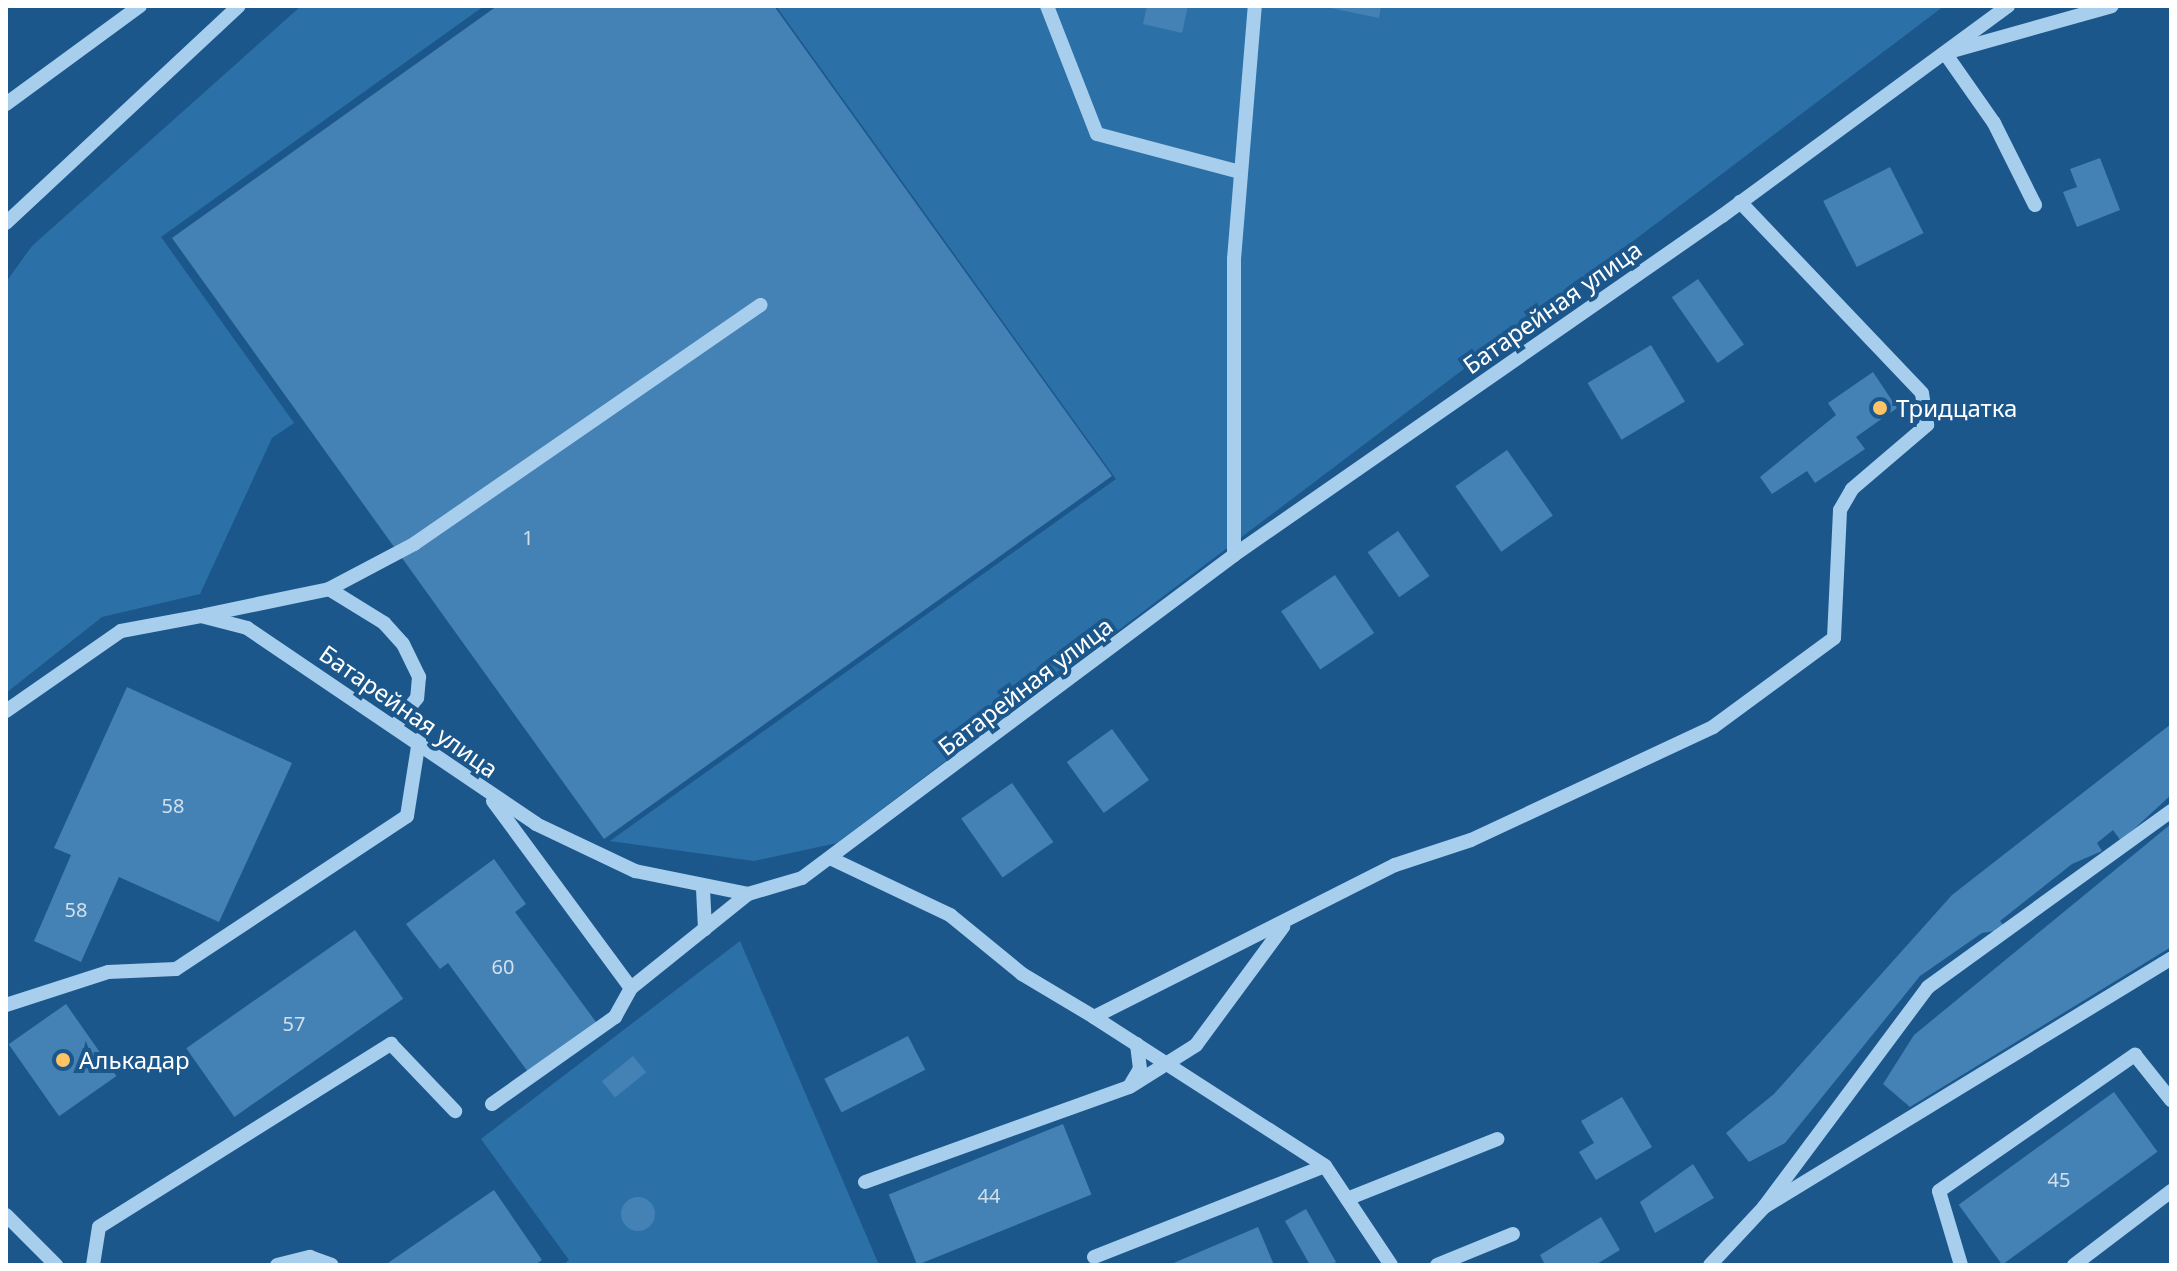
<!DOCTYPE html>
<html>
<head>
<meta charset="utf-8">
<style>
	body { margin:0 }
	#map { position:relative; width:2177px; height:1271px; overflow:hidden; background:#1c578c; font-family:"Noto Sans",sans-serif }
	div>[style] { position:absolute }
	.green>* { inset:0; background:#2c70a8 }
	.building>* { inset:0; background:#4481b4; transform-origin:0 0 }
	.round { border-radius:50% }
	.minor>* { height:14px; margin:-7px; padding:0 7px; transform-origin:7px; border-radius:7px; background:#a8ceed }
	.dots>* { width:22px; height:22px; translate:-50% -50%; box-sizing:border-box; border:4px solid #1c578c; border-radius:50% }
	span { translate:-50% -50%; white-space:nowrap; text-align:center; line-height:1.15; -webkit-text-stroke:8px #1c578c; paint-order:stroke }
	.number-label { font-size:20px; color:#d0e0ec }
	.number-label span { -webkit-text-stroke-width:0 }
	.street-label { font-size:24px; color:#fff }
	.poi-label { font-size:24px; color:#fff }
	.left { translate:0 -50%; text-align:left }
	.frame { position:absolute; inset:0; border:8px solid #fff; pointer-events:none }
</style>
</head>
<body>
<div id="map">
	<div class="green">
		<i style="clip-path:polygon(301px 6px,484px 6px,161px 237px,294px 423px,272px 438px,200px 594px,102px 617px,6px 693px,6px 282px,32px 246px)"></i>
		<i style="clip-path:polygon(776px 6px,1944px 6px,837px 843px,754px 861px,610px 841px,1116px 479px)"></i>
		<i style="clip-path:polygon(740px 941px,879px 1265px,563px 1265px,569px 1260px,481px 1139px)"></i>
	</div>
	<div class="building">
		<i style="clip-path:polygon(497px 6px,774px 6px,1112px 476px,604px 839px,172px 238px)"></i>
		<i style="clip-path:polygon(1147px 6px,1188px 6px,1182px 33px,1143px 24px)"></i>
		<i style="clip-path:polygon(1321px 6px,1381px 6px,1379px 18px)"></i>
		<i style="clip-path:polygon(2100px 158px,2120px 210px,2077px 227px,2063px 192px,2077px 187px,2070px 169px)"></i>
		<i style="left:1890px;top:167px;width:74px;height:75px;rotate:63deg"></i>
		<i style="left:1698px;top:279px;width:80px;height:32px;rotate:55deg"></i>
		<i style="left:1651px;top:345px;width:66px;height:74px;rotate:59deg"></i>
		<i style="clip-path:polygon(1873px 372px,1897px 408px,1856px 437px,1865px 449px,1815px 483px,1807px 471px,1772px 494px,1760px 477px,1836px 415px,1828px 403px)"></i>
		<i style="left:1507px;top:450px;width:80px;height:63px;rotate:55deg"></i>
		<i style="left:1398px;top:531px;width:55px;height:37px;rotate:55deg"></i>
		<i style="left:1335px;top:575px;width:70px;height:65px;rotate:56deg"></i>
		<i style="clip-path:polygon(127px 687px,292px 763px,219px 922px,119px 877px,81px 962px,34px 941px,71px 855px,54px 848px)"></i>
		<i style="clip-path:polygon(2171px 724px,2171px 795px,2121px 841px,2113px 830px,2097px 843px,2102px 851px,2072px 864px,2000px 921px,2007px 929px,1982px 933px,1920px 976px,1785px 1143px,1749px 1162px,1726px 1133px,1774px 1094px,1952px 895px)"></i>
		<i style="left:1112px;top:729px;width:63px;height:56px;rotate:54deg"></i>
		<i style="left:1012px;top:783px;width:72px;height:62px;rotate:55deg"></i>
		<i style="clip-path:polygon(2171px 824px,2171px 947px,1910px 1107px,1883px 1084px,1914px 1035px)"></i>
		<i style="clip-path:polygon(494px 859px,526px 904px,515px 912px,596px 1022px,528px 1072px,448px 963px,440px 969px,406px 924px)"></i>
		<i style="left:355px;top:930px;width:84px;height:206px;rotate:55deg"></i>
		<i style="left:66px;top:1004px;width:88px;height:70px;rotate:55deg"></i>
		<i style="left:908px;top:1036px;width:38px;height:94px;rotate:63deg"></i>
		<i style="left:633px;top:1056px;width:21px;height:40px;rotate:51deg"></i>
		<i style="left:2114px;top:1092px;width:74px;height:192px;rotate:54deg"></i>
		<i style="clip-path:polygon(1622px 1097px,1652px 1147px,1596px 1180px,1579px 1152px,1594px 1143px,1581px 1121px)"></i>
		<i style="left:1063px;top:1124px;width:76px;height:188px;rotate:68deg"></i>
		<i style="clip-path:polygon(1693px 1164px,1714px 1198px,1655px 1233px,1640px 1202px)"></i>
		<i style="clip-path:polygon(494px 1190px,542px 1260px,535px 1265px,385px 1265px)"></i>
		<i class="round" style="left:621px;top:1197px;width:34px;height:34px"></i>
		<i style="clip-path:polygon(1306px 1209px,1336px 1262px,1330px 1265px,1310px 1265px,1285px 1221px)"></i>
		<i style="clip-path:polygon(1601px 1217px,1620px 1250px,1595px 1265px,1545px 1265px,1540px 1255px)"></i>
		<i style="clip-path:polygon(1258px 1227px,1274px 1265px,1169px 1265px)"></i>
	</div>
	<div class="minor">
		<i style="left:1047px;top:6px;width:137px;rotate:68.7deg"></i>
		<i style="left:1097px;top:134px;width:148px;rotate:14.9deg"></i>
		<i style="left:6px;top:104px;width:166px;rotate:-36.2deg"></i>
		<i style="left:2035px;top:205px;width:92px;rotate:-116.6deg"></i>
		<i style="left:1994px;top:123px;width:85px;rotate:-125deg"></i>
		<i style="left:1945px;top:53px;width:173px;rotate:-15.7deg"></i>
		<i style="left:6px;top:223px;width:318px;rotate:-43deg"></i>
		<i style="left:1234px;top:555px;width:296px;rotate:-90deg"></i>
		<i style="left:1234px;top:259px;width:254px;rotate:-85.3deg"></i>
		<i style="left:329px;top:589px;width:65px;rotate:31.7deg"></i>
		<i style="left:384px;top:623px;width:28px;rotate:48deg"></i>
		<i style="left:403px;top:644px;width:37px;rotate:64deg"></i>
		<i style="left:419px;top:677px;width:21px;rotate:95deg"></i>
		<i style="left:417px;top:698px;width:34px;rotate:128deg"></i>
		<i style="left:205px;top:615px;width:127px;rotate:-11.8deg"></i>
		<i style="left:329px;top:589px;width:96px;rotate:-27.9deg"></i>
		<i style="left:414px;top:544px;width:421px;rotate:-34.6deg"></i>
		<i style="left:6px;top:711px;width:140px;rotate:-34.8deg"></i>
		<i style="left:121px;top:631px;width:81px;rotate:-10.6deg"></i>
		<i style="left:201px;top:616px;width:48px;rotate:14.6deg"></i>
		<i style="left:247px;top:628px;width:349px;rotate:34.1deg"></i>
		<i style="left:536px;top:824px;width:110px;rotate:25.4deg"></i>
		<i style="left:635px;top:871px;width:115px;rotate:11.5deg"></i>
		<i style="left:748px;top:894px;width:56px;rotate:-16.5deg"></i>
		<i style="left:802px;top:878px;width:539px;rotate:-36.78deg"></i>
		<i style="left:1234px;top:555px;width:594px;rotate:-34.79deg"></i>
		<i style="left:1722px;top:216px;width:355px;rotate:-36.3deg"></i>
		<i style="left:493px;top:801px;width:232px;rotate:53.6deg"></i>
		<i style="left:832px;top:859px;width:131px;rotate:25.4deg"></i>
		<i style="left:950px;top:915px;width:93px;rotate:39.3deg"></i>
		<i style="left:1022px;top:974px;width:84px;rotate:30.8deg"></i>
		<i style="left:1094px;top:1017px;width:337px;rotate:-26.8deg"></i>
		<i style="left:1395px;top:865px;width:80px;rotate:-18.2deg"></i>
		<i style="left:1471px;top:840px;width:267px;rotate:-25deg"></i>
		<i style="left:1713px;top:727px;width:150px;rotate:-36.3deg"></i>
		<i style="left:1834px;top:638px;width:128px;rotate:-87.3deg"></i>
		<i style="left:1840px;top:510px;width:24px;rotate:-60deg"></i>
		<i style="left:1852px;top:489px;width:99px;rotate:-40.5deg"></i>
		<i style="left:1927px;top:425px;width:32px;rotate:-99deg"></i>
		<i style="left:1922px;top:393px;width:264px;rotate:-133.6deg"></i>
		<i style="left:703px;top:889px;width:40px;rotate:87.1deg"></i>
		<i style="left:6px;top:1005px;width:107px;rotate:-17.9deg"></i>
		<i style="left:108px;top:972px;width:68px;rotate:-2.5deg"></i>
		<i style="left:176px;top:969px;width:277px;rotate:-33.5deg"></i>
		<i style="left:407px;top:816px;width:77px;rotate:-81deg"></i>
		<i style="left:1094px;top:1017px;width:275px;rotate:32.8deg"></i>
		<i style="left:1325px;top:1166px;width:119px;rotate:56.3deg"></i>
		<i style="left:1131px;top:1086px;width:77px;rotate:-32.2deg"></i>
		<i style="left:1196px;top:1045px;width:147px;rotate:-53.6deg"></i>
		<i style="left:492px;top:1104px;width:151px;rotate:-35.3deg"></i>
		<i style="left:615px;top:1017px;width:33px;rotate:-61deg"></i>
		<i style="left:631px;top:988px;width:150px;rotate:-38.8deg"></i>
		<i style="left:865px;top:1182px;width:281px;rotate:-19.8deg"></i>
		<i style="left:1129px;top:1087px;width:21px;rotate:-59deg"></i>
		<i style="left:1140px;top:1069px;width:25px;rotate:-97deg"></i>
		<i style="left:1347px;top:1199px;width:162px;rotate:-21.7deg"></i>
		<i style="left:1764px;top:1207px;width:274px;rotate:-53.3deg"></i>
		<i style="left:1928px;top:987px;width:300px;rotate:-35.9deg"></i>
		<i style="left:6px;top:1215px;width:71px;rotate:45deg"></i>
		<i style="left:1094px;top:1257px;width:248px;rotate:-21.5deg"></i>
		<i style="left:93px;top:1265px;width:38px;rotate:-81deg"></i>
		<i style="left:99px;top:1227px;width:345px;rotate:-32.1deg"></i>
		<i style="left:391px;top:1044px;width:93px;rotate:46.3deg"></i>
		<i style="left:277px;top:1265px;width:34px;rotate:-14deg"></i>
		<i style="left:310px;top:1257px;width:23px;rotate:20deg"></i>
		<i style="left:1437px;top:1265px;width:82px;rotate:-22.2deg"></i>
		<i style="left:1710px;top:1265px;width:79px;rotate:-47deg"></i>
		<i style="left:1764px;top:1207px;width:477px;rotate:-31.4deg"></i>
		<i style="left:1961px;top:1265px;width:77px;rotate:-106.6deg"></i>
		<i style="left:1939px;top:1191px;width:239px;rotate:-34.8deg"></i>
		<i style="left:2135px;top:1055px;width:58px;rotate:51.3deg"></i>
		<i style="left:2074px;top:1265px;width:122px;rotate:-37.3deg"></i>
	</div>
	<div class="dots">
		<i style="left:1880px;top:408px;background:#fec365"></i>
		<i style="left:63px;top:1060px;background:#fec365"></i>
	</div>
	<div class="number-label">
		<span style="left:528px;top:537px">1</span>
		<span style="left:173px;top:805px">58</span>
		<span style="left:76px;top:909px">58</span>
		<span style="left:503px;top:966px">60</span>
		<span style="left:294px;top:1023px">57</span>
		<span style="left:2059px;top:1179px">45</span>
		<span style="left:989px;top:1195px">44</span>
	</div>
	<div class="street-label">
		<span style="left:1552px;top:307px;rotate:-35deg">Батарейная улица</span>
		<span style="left:1025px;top:686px;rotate:-37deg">Батарейная улица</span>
		<span style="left:409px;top:711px;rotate:35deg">Батарейная улица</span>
	</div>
	<div class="poi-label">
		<span class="left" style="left:1896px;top:408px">Тридцатка</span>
		<span class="left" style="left:79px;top:1060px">Алькадар</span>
	</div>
	<div class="frame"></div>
</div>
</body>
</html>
